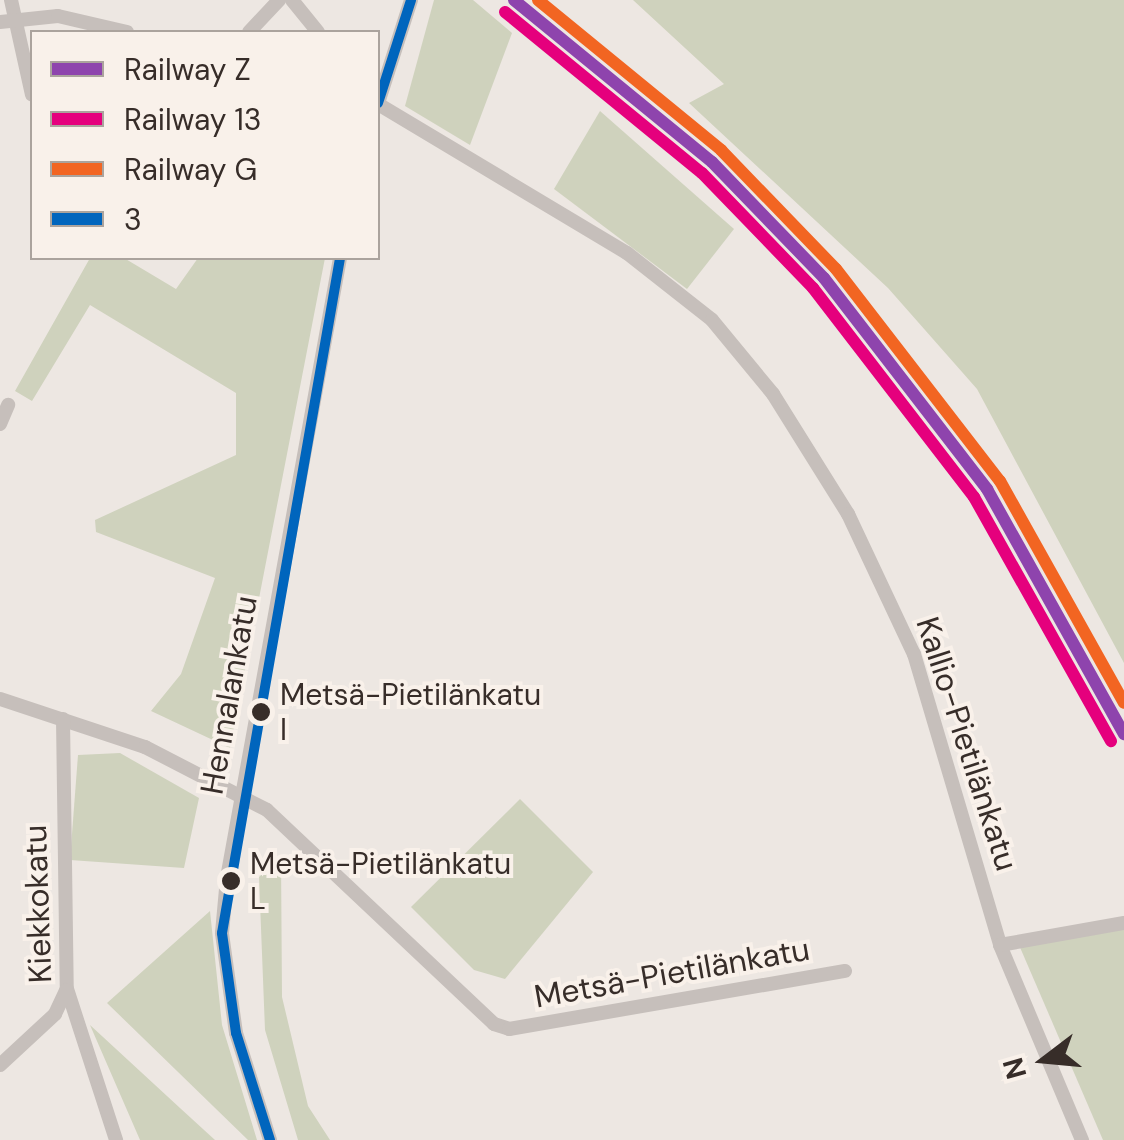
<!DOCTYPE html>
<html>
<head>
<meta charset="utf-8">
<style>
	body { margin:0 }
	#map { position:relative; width:1124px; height:1140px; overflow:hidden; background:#ede7e2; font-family:"DM Sans",sans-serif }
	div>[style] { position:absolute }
	.green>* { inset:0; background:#cfd2bd }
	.minor>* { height:14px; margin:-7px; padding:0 7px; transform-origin:7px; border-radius:7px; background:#c6bfbb }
	.bus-1>* { height:10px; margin:-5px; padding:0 5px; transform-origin:5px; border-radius:5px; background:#0065bd }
	.rail-1>* { height:12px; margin:-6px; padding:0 6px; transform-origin:6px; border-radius:6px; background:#8e44ad }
	.rail-2>* { height:12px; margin:-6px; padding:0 6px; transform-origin:6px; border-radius:6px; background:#e5007d }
	.rail-3>* { height:12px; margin:-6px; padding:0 6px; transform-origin:6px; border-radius:6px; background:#f26522 }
	.dots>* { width:28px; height:28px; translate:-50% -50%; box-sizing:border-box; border:5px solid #f9f1ea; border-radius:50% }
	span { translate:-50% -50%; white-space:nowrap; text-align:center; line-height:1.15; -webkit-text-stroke:8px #f9f1ea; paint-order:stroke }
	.bus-label { font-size:30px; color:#372d29 }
	.left { translate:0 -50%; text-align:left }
	.street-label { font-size:32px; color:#372d29 }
	.legend { position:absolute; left:30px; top:30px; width:350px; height:230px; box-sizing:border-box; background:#f9f1ea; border:2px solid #aba39d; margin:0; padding:12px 18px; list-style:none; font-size:30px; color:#372d29 }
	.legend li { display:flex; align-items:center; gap:20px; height:50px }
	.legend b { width:50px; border:2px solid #aba39d }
	.north { position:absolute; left:994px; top:1010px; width:100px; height:100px; -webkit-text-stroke:8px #f9f1ea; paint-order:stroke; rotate:254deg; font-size:28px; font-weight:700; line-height:40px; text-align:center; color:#372d29 }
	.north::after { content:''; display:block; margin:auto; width:35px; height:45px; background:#372d29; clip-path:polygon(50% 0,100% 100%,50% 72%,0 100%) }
</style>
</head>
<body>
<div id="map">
	<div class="green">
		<i style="clip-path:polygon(434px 0,473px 0,512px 33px,470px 145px,405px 106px)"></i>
		<i style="clip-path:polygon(633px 0,1124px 0,1124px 663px,977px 389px,888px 288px,689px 103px,724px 84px)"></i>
		<i style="clip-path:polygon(600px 111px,734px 229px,687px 289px,554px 189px)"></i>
		<i style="clip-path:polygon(90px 258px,124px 258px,176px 289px,198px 258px,325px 258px,230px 748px,151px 711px,181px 674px,215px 578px,96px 532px,95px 520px,236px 455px,236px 393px,90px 305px,32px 401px,15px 391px)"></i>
		<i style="clip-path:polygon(120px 753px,199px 798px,184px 868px,70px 860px,78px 755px)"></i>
		<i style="clip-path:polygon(520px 799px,593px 872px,505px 979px,474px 970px,411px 907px)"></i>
		<i style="clip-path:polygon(281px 857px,282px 997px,308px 1106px,330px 1140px,298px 1140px,265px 1030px,259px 877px)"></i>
		<i style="clip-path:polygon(210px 911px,222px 1025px,257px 1140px,248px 1140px,107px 1003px)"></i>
		<i style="clip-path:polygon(1124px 929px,1124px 1140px,1103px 1140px,1019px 945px)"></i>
		<i style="clip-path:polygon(90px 1025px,180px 1108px,215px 1140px,140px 1140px)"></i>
	</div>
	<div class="minor">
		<i style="left:11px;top:0;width:97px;rotate:77.5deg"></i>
		<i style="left:292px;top:0;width:41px;rotate:50.9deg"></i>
		<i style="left:0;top:22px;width:58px;rotate:-5.9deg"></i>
		<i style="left:58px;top:16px;width:71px;rotate:13.1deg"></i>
		<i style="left:249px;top:32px;width:44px;rotate:-46.8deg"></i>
		<i style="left:378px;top:103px;width:108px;rotate:-72.2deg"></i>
		<i style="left:378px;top:104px;width:290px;rotate:30.9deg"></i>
		<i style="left:627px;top:253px;width:108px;rotate:38.2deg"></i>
		<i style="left:712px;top:320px;width:96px;rotate:50.5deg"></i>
		<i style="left:773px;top:394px;width:142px;rotate:58deg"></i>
		<i style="left:848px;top:514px;width:155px;rotate:64.8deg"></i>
		<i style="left:914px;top:654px;width:303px;rotate:73.5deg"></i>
		<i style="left:1000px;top:945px;width:212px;rotate:67.2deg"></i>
		<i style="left:0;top:424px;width:21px;rotate:-67deg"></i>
		<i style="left:0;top:699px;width:153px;rotate:18.3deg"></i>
		<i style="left:145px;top:747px;width:137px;rotate:27.3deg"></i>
		<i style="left:267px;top:810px;width:312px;rotate:43.3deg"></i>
		<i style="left:494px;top:1024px;width:16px;rotate:18deg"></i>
		<i style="left:509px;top:1029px;width:341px;rotate:-9.8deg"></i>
		<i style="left:63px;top:719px;width:270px;rotate:89.2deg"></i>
		<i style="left:67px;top:989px;width:159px;rotate:72deg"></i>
		<i style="left:1000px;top:945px;width:126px;rotate:-10.1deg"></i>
		<i style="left:0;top:1065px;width:75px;rotate:-42.8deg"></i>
		<i style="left:55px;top:1014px;width:26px;rotate:-65deg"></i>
		<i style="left:270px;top:1140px;width:112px;rotate:-107.6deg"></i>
		<i style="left:236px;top:1033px;width:101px;rotate:-98deg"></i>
		<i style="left:222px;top:933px;width:55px;rotate:-84.8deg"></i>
		<i style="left:227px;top:878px;width:630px;rotate:-79.67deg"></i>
	</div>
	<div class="bus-1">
		<i style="left:378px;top:103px;width:108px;rotate:-72.2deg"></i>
		<i style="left:270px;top:1140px;width:112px;rotate:-107.6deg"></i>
		<i style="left:236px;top:1033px;width:101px;rotate:-98deg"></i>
		<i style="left:222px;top:933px;width:685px;rotate:-80.08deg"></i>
	</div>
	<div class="rail-1">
		<i style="left:514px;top:0;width:256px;rotate:39.3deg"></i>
		<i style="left:712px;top:162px;width:161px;rotate:46deg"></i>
		<i style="left:824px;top:278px;width:267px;rotate:52.3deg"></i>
		<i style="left:987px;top:489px;width:281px;rotate:60.8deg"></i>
	</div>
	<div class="rail-2">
		<i style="left:505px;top:12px;width:254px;rotate:39.3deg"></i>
		<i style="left:702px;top:173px;width:160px;rotate:46deg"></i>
		<i style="left:813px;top:288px;width:264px;rotate:52.4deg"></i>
		<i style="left:974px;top:497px;width:280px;rotate:60.7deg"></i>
	</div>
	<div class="rail-3">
		<i style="left:538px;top:0;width:237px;rotate:39.3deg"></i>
		<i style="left:721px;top:150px;width:165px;rotate:46deg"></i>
		<i style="left:836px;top:269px;width:268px;rotate:52.3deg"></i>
		<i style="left:1000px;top:481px;width:254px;rotate:60.8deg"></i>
	</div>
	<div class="dots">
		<i style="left:261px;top:712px;background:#372d29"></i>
		<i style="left:231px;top:881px;background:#372d29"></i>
	</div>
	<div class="bus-label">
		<span class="left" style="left:280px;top:712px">Metsä-Pietilänkatu<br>I</span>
		<span class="left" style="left:250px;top:881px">Metsä-Pietilänkatu<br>L</span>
	</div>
	<div class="street-label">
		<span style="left:229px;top:695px;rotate:-80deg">Hennalankatu</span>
		<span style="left:967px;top:744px;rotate:72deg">Kallio-Pietilänkatu</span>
		<span style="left:38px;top:904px;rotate:-92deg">Kiekkokatu</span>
		<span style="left:672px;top:973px;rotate:-10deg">Metsä-Pietilänkatu</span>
	</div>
	<ul class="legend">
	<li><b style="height:12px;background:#8e44ad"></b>Railway Z</li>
	<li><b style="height:12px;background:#e5007d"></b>Railway 13</li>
	<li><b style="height:12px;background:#f26522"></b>Railway G</li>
	<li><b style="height:12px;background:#0065bd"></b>3</li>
	</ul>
	<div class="north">N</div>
</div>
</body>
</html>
